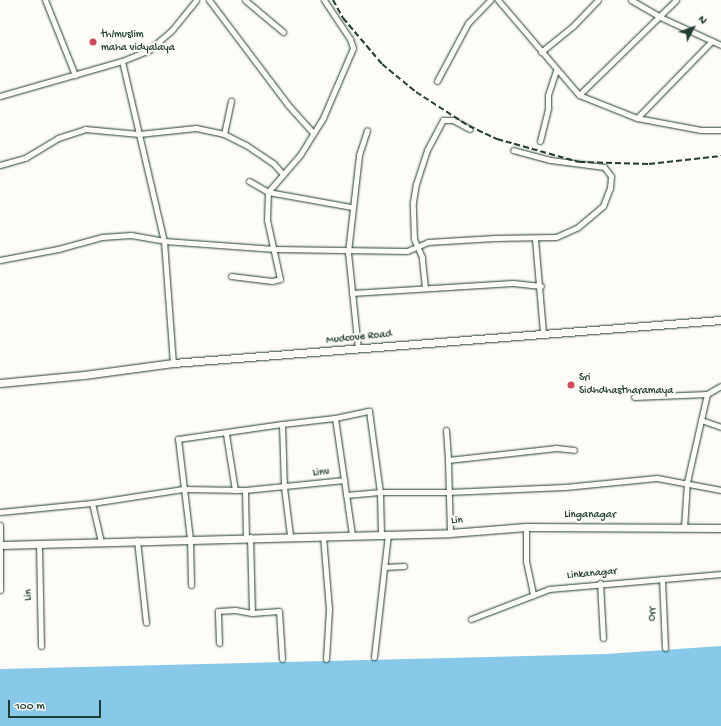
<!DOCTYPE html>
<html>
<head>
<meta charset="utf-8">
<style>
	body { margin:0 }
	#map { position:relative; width:721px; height:726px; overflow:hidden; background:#fdfcf7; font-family:"Gochi Hand",sans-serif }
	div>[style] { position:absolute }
	.water>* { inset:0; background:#88c8e9 }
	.roads { filter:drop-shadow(0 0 1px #1f3d34) drop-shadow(0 0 1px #1f3d34) }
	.minor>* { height:5px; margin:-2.5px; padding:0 2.5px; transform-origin:2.5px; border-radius:2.5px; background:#fdfcf7 }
	.tertiary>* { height:7px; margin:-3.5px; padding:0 3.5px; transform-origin:3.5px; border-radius:3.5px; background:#fdfcf7 }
	.rail>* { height:2px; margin-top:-1px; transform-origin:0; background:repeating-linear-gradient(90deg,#1f3d34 0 6px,transparent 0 9px) }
	.dots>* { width:11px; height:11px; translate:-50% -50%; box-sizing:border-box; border:2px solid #fdfcf7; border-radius:50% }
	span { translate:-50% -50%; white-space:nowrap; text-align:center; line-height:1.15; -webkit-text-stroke:4px #fdfcf7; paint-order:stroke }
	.poi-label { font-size:11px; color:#1f3d34 }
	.left { translate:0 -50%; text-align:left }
	.street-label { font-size:11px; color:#1f3d34 }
	.north { position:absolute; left:673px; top:8px; width:40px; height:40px; -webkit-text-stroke:3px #fdfcf7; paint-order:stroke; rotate:49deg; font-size:11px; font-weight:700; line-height:16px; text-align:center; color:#1f3d34 }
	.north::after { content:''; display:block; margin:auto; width:14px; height:18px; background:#1f3d34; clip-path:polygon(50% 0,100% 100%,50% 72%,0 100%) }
	.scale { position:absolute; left:8px; top:700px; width:93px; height:18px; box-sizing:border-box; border:2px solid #1f3d34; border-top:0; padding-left:5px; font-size:12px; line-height:14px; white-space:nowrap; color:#1f3d34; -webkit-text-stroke:3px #fdfcf7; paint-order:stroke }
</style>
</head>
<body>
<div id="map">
	<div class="water">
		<i style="clip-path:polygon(721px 646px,721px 726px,0 726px,0 669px,606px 654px)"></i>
	</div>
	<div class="roads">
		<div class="minor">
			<i style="left:45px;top:0;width:81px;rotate:68.2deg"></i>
			<i style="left:209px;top:0;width:131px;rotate:53deg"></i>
			<i style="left:288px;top:105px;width:38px;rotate:48deg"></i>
			<i style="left:245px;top:0;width:50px;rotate:40.1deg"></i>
			<i style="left:498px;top:0;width:125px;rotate:49.5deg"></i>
			<i style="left:579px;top:95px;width:62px;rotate:21.6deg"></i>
			<i style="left:637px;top:118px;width:65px;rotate:10.6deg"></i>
			<i style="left:701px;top:130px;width:20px"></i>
			<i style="left:631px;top:0;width:34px;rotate:30deg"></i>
			<i style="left:660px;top:17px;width:67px;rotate:24.7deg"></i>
			<i style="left:541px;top:52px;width:41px;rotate:-39.1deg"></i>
			<i style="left:573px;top:26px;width:36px;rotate:-46deg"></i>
			<i style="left:122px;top:61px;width:185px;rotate:76.9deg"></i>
			<i style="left:164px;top:241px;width:122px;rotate:85.8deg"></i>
			<i style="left:437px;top:81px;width:66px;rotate:-61.9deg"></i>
			<i style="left:468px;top:23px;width:32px;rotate:-46deg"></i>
			<i style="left:579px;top:95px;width:136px;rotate:-44.4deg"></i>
			<i style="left:0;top:96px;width:127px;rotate:-16deg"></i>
			<i style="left:122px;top:61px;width:29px;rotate:-22deg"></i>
			<i style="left:149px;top:50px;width:30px;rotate:-41deg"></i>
			<i style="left:172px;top:30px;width:38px;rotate:-51deg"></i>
			<i style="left:637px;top:118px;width:107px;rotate:-45.8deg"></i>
			<i style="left:224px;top:134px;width:34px;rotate:-78deg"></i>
			<i style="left:540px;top:141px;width:34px;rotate:-76deg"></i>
			<i style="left:548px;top:108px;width:13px;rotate:-90deg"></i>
			<i style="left:548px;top:95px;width:25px;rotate:-72deg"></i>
			<i style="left:0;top:165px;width:26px;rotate:-16deg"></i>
			<i style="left:25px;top:158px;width:39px;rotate:-31deg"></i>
			<i style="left:58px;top:138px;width:28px;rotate:-18deg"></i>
			<i style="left:85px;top:129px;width:54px;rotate:5.3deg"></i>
			<i style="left:139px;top:134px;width:57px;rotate:-6deg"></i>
			<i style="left:196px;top:128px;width:29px;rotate:12deg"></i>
			<i style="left:224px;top:134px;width:25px;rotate:27deg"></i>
			<i style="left:246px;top:145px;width:32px;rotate:34deg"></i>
			<i style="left:273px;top:163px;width:15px;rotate:48deg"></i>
			<i style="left:249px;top:181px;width:22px;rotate:30deg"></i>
			<i style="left:268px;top:192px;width:84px;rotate:10.2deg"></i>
			<i style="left:535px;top:239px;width:94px;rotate:85.1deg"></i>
			<i style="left:0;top:260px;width:59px;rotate:-10.7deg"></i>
			<i style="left:58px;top:249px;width:46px;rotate:-15.3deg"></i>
			<i style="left:102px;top:237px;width:29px;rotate:-4deg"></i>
			<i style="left:131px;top:235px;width:34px;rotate:10deg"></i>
			<i style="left:164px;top:241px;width:111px;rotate:4.1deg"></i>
			<i style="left:275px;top:249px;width:132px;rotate:0.9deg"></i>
			<i style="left:407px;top:251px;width:23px;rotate:-23deg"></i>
			<i style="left:428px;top:242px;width:67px;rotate:-3.4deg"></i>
			<i style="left:495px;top:238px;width:61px;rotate:-0.9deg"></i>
			<i style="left:556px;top:237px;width:24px;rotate:-24deg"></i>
			<i style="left:578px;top:227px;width:33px;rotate:-40deg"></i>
			<i style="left:603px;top:206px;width:19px;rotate:-69deg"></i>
			<i style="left:610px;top:188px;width:12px;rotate:-85deg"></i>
			<i style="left:611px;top:176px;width:11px;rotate:-128deg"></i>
			<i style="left:604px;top:167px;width:54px;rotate:-172.6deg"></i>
			<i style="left:550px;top:160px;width:38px;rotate:-165deg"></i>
			<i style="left:231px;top:276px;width:41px;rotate:7deg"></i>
			<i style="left:272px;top:281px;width:8px;rotate:-14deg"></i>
			<i style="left:280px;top:279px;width:60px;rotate:-102.4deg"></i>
			<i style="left:267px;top:220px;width:28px;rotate:-88deg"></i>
			<i style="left:268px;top:192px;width:49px;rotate:-49.1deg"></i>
			<i style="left:300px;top:155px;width:44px;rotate:-58.1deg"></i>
			<i style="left:323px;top:118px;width:76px;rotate:-66.8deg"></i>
			<i style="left:353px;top:48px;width:9px;rotate:-108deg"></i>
			<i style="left:350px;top:39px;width:47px;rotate:-123.7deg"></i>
			<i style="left:425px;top:288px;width:31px;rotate:-96deg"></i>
			<i style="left:422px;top:257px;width:20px;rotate:-114deg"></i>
			<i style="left:414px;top:239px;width:37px;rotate:-92deg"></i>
			<i style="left:413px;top:202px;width:18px;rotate:-81deg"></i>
			<i style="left:416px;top:184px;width:36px;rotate:-72deg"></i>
			<i style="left:427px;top:150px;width:34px;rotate:-62deg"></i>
			<i style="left:443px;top:120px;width:10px"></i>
			<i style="left:453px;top:120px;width:19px;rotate:28deg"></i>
			<i style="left:352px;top:293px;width:161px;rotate:-3.6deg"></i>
			<i style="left:513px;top:283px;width:28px;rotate:6deg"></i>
			<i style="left:358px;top:349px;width:98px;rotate:-95.9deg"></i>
			<i style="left:348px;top:252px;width:98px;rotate:-83.5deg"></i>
			<i style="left:359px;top:155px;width:26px;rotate:-72deg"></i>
			<i style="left:634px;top:397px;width:73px;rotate:-2.4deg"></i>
			<i style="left:707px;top:394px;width:16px;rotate:-30deg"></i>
			<i style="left:335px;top:418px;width:35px;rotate:-12deg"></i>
			<i style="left:369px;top:411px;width:82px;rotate:82.3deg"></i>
			<i style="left:380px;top:492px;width:34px;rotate:175deg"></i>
			<i style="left:701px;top:420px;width:21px;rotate:19deg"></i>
			<i style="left:282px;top:424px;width:53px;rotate:-6.5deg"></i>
			<i style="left:335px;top:418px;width:63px;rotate:81.7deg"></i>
			<i style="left:446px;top:430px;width:30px;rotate:86deg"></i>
			<i style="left:226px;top:434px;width:57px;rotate:80.9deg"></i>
			<i style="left:245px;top:490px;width:48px;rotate:88.8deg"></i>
			<i style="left:0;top:512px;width:92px;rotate:-5.6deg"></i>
			<i style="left:0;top:525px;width:65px;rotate:90deg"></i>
			<i style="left:526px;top:527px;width:34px;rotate:90deg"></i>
			<i style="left:526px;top:561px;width:35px;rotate:78deg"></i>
			<i style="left:684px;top:528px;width:46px;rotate:-86.3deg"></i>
			<i style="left:687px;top:482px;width:90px;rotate:-77.2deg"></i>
			<i style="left:450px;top:533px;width:73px;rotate:-91.6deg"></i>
			<i style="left:448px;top:460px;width:109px;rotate:-6.3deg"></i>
			<i style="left:556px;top:448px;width:18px;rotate:6deg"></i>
			<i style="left:381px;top:534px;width:42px;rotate:-91.4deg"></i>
			<i style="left:380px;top:492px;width:68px"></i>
			<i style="left:448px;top:492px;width:117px;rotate:-2.4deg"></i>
			<i style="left:565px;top:487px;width:92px;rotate:-5.6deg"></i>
			<i style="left:657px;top:478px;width:65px;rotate:10.6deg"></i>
			<i style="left:323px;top:536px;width:73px;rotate:85.3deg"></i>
			<i style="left:329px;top:609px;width:50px;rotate:93.4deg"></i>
			<i style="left:137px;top:540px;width:83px;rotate:83.8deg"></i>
			<i style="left:101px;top:542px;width:40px;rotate:-103deg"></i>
			<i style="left:92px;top:503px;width:92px;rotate:-8.7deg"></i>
			<i style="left:183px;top:489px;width:62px;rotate:0.9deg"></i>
			<i style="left:245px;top:490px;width:100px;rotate:-5.8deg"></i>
			<i style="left:344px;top:480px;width:56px;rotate:81.7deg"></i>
			<i style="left:39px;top:544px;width:102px;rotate:88.9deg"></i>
			<i style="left:384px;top:567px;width:20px;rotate:-3deg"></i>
			<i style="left:662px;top:579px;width:69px;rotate:87.5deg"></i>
			<i style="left:600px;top:583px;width:55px;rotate:86.9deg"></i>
			<i style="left:191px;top:585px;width:46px;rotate:-91.2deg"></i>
			<i style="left:190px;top:539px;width:101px;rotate:-96.8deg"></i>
			<i style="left:178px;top:439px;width:105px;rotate:-8.2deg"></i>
			<i style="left:282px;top:424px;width:63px;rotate:88.2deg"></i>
			<i style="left:284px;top:487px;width:48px;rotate:82.9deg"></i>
			<i style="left:252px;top:613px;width:27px;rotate:-4deg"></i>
			<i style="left:279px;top:611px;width:48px;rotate:86.4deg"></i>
			<i style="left:471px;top:619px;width:84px;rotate:-21deg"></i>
			<i style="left:549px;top:589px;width:173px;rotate:-5deg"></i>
			<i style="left:219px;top:643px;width:32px;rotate:-92deg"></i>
			<i style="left:218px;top:611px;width:17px;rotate:-3deg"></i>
			<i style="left:235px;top:610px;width:17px;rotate:10deg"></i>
			<i style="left:252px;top:613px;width:76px;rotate:-91.5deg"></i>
			<i style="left:374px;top:657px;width:124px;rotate:-83.5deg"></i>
		</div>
		<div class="tertiary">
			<i style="left:0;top:383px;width:84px;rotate:-5.4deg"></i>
			<i style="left:84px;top:375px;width:90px;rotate:-7.7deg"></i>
			<i style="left:173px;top:363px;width:550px;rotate:-4.49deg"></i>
			<i style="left:0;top:545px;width:450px;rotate:-1.5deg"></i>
			<i style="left:450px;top:533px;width:76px;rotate:-4.5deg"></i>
			<i style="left:526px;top:527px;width:195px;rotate:0.3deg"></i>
		</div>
	</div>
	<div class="rail">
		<i style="left:333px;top:0;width:21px;rotate:61deg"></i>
		<i style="left:343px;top:18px;width:60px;rotate:49.7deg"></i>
		<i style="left:382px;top:64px;width:44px;rotate:39.5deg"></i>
		<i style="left:416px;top:92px;width:63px;rotate:32.7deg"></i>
		<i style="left:469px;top:126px;width:31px;rotate:25deg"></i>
		<i style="left:497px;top:139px;width:85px;rotate:15.7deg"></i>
		<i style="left:579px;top:162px;width:70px;rotate:1.6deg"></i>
		<i style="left:649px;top:164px;width:72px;rotate:-6.3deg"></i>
	</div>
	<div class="dots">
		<i style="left:93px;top:42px;background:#d1495b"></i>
		<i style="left:571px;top:385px;background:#d1495b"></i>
	</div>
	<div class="poi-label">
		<span class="left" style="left:101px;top:42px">th/muslim<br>maha vidyalaya</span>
		<span class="left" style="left:579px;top:385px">Sri<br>Sidhdhastharamaya</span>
	</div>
	<div class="street-label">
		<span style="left:359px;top:338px;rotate:-6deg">Mudcove Road</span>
		<span style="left:321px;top:473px;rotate:-7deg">Linv</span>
		<span style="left:590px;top:515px">Linganagar</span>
		<span style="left:457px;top:521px;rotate:-4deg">Lin</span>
		<span style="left:592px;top:574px;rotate:-5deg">Linkanagar</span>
		<span style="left:29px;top:595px;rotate:-91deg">Lin</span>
		<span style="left:653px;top:614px;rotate:-92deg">Orr</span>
	</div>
	<div class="north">N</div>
	<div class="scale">100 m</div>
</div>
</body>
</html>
